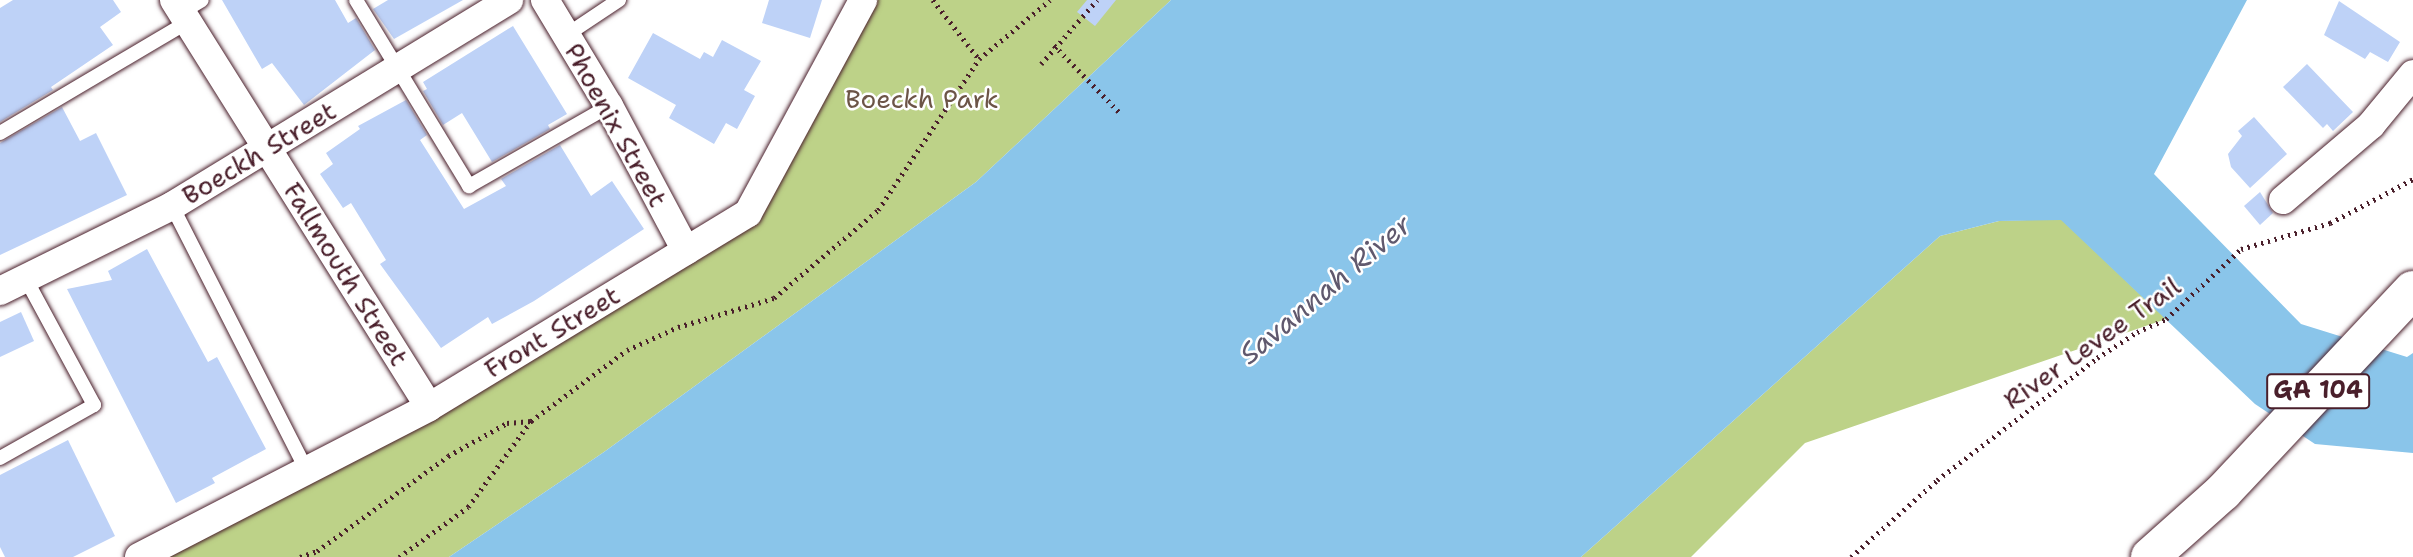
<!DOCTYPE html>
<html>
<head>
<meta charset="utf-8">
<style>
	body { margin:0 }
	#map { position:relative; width:2413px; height:557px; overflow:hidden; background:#fff; font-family:"Shantell Sans",sans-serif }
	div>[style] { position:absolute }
	.green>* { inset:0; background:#bdd288 }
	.water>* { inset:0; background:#8ac5ea }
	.building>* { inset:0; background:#bed2f7 }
	.path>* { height:4.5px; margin-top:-2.25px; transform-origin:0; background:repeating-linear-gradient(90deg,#4a1f2b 0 2px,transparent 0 7px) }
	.roads { filter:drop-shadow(0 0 2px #4a1f2b) drop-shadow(0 0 2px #4a1f2b) }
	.service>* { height:14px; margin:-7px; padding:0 7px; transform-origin:7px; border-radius:7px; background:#fff }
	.minor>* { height:28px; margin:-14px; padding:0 14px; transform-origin:14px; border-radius:14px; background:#fff }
	.primary>* { height:38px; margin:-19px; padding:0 19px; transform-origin:19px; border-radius:19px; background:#fff }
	span { translate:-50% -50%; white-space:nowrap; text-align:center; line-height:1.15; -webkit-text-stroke:5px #fff; paint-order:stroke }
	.shield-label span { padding:2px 5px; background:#fff; border:2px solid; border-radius:5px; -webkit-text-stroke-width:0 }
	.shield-label { font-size:24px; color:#4a1f2b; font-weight:700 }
	.park-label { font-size:26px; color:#6c5547 }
	.street-label { font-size:26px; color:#4a1f2b }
	.water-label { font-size:28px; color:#60596e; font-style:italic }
</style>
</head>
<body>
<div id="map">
	<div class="green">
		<i style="clip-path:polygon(863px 0,1171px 0,976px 182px,604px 452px,449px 557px,169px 557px,748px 213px)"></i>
		<i style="clip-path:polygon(2061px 219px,2166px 319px,1805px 443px,1691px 557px,1581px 557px,1940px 236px,1999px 221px)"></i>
	</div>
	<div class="water">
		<i style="clip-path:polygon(1171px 0,2247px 0,2154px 174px,2301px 324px,2407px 357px,2413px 353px,2413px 453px,2315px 444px,2255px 404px,2061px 220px,1999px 221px,1940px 236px,1581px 557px,449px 557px,604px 452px,976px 182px)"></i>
	</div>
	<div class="building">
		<i style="clip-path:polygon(13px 0,113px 0,121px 12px,100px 27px,113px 45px,51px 87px,53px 90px,0 122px,0 8px)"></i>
		<i style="clip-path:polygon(222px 0,335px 0,348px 23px,356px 18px,375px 50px,304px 105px,272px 63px,262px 69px)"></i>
		<i style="clip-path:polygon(388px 0,463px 0,394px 39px,373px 9px)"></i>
		<i style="clip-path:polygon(769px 0,822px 0,810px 38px,762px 23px)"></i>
		<i style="clip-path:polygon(1087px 0,1116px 0,1095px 26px,1077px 12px)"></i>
		<i style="clip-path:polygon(2339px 1px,2400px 42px,2388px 62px,2370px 52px,2365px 59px,2324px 35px)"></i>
		<i style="clip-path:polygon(513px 26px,567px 114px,548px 125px,550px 129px,492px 162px,462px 113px,443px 125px,423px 91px,427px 89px,423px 82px)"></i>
		<i style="clip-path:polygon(653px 33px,700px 59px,704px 52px,713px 57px,722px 40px,761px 61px,744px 90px,755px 96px,737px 129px,726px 123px,714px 144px,669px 118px,676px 105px,628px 78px)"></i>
		<i style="clip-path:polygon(2307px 64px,2353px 112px,2333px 131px,2327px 124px,2323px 128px,2283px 87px)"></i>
		<i style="clip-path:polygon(406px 100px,427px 135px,420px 140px,464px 209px,506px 186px,501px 179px,560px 145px,591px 196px,612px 181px,644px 229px,534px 301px,492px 324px,488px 317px,441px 348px,380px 264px,386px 260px,351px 203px,343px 208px,320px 174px,333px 164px,326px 153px,360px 129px,358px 126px)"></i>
		<i style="clip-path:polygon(62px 107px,80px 141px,96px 133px,127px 195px,0 255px,0 143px)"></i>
		<i style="clip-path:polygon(2254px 117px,2287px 154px,2250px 188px,2231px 167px,2228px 154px,2242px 136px,2238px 131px)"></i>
		<i style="clip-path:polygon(2260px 192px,2273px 213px,2260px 225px,2244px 206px)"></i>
		<i style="clip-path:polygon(147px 249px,208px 362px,217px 357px,266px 449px,212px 478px,215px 483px,176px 503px,67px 289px,112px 280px,108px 271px)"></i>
		<i style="clip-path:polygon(21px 312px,34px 341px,0 357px,0 322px)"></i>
		<i style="clip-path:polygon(68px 440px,115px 536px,73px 557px,5px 557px,0 547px,0 475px)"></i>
	</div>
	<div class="path">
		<i style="left:933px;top:0;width:75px;rotate:52.1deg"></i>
		<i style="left:1054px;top:45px;width:96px;rotate:45.8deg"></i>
		<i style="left:1041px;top:64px;width:85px;rotate:-48.8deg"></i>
		<i style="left:300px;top:557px;width:18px;rotate:-19deg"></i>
		<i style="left:317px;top:551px;width:162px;rotate:-35.9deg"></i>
		<i style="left:448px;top:456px;width:68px;rotate:-29.2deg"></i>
		<i style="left:507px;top:423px;width:24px;rotate:-5deg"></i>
		<i style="left:531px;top:421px;width:119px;rotate:-36.5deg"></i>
		<i style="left:627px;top:350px;width:56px;rotate:-24.3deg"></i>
		<i style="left:678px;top:327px;width:100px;rotate:-16.8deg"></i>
		<i style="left:774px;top:298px;width:136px;rotate:-40.2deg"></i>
		<i style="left:878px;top:210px;width:182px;rotate:-56.2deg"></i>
		<i style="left:979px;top:59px;width:92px;rotate:-39.7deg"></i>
		<i style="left:399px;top:557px;width:85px;rotate:-35.9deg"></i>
		<i style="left:468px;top:507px;width:107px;rotate:-53.8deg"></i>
		<i style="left:1851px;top:557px;width:115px;rotate:-41.8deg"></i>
		<i style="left:1937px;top:480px;width:201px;rotate:-37.3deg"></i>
		<i style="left:2097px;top:358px;width:48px;rotate:-33deg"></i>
		<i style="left:2137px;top:332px;width:32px;rotate:-24deg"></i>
		<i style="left:2166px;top:319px;width:103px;rotate:-43deg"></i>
		<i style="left:2241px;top:249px;width:93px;rotate:-16.3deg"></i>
		<i style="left:2330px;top:223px;width:94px;rotate:-27.9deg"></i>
	</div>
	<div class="roads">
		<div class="service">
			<i style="left:356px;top:0;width:218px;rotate:58.7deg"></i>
			<i style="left:469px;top:186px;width:161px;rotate:-29.7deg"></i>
			<i style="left:182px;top:12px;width:23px;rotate:-31deg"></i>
			<i style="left:565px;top:36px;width:65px;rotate:-33.7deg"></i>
			<i style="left:0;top:133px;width:218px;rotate:-30.6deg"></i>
			<i style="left:172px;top:206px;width:295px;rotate:63deg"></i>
			<i style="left:0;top:458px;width:108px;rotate:-29.4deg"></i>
			<i style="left:94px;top:405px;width:143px;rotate:-118.4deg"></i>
		</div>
		<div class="minor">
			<i style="left:174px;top:0;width:480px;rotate:57.9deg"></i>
			<i style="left:545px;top:0;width:124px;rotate:58.9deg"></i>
			<i style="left:609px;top:106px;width:164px;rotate:62deg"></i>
			<i style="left:2283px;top:200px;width:116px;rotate:-40.4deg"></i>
			<i style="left:2371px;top:125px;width:66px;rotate:-50.5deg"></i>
			<i style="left:0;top:291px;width:192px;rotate:-26.3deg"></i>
			<i style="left:172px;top:206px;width:395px;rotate:-31.4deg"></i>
			<i style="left:139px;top:557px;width:326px;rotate:-27.3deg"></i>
			<i style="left:429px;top:407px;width:373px;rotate:-31.3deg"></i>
			<i style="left:748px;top:213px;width:242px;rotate:-61.6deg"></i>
		</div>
		<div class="primary">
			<i style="left:2150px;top:557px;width:98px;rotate:-41.7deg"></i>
			<i style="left:2223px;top:492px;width:277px;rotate:-46.8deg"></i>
		</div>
	</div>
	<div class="shield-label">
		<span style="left:2318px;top:391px">GA 104</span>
	</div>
	<div class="park-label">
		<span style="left:922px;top:99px">Boeckh Park</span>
	</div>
	<div class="street-label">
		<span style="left:616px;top:125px;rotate:61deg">Phoenix Street</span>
		<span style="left:259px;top:153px;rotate:-31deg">Boeckh Street</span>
		<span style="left:346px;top:274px;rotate:58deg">Fallmouth Street</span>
		<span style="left:552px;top:332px;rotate:-31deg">Front Street</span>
		<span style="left:2092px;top:343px;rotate:-35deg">River Levee Trail</span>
	</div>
	<div class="water-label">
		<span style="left:1325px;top:289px;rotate:-40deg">Savannah River</span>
	</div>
</div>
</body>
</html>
